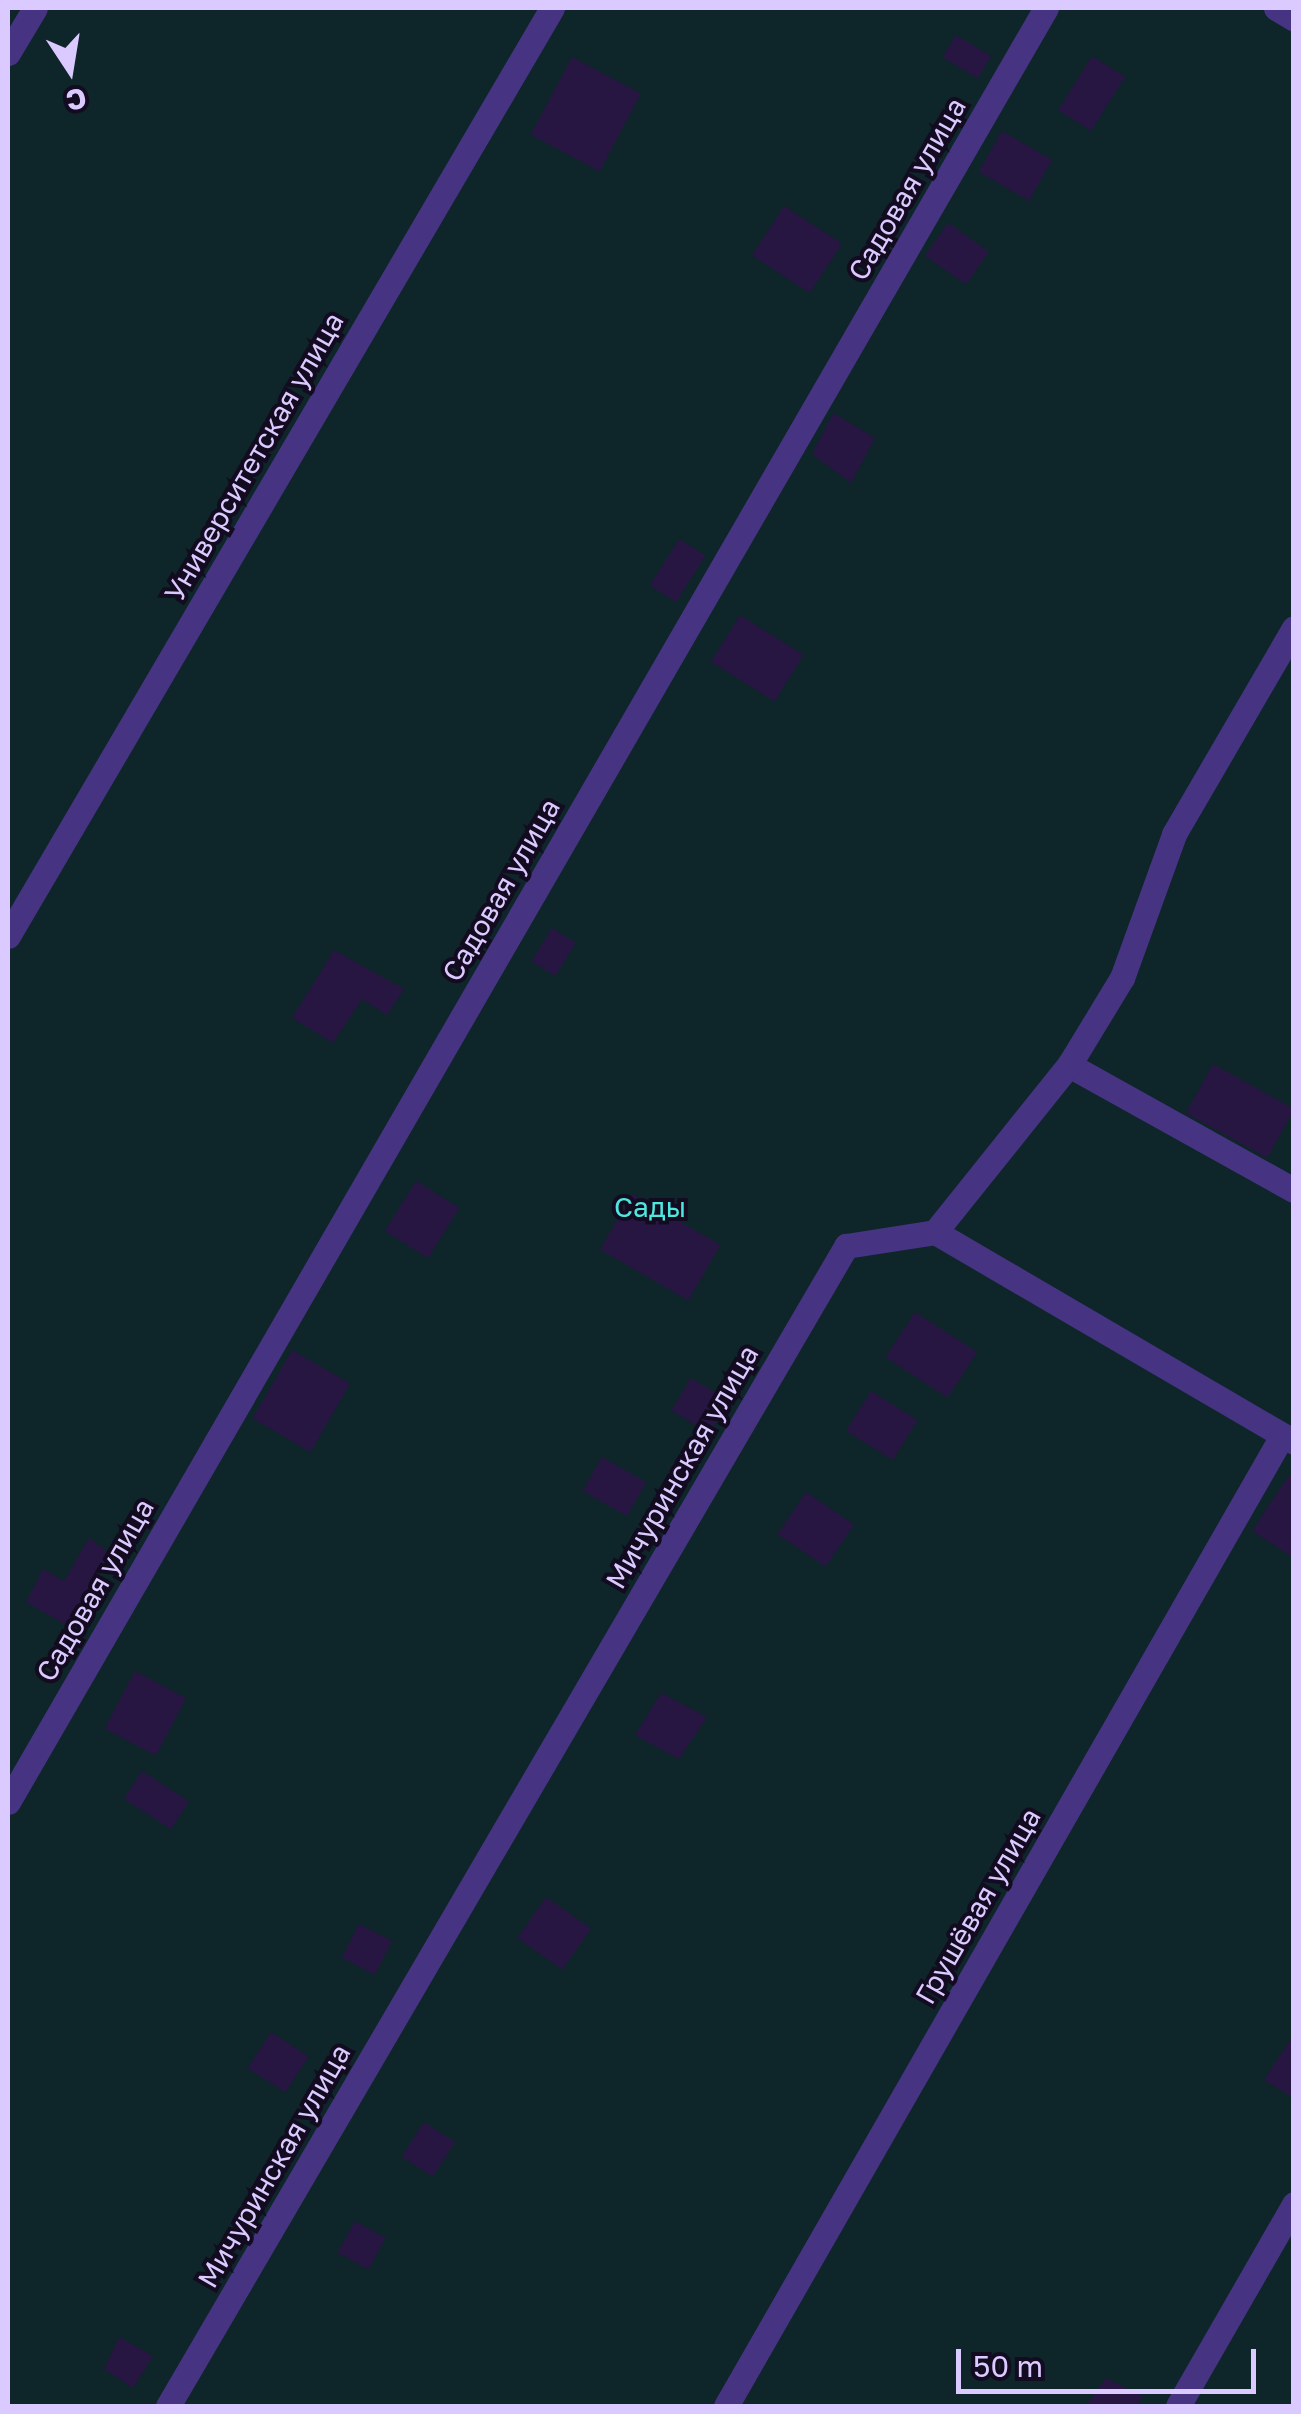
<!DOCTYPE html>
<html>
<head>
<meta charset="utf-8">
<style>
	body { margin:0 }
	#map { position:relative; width:1301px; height:2414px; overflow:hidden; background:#130b20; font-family:"Golos Text",sans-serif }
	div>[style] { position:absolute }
	.green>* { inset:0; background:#0e252a; transform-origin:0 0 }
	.building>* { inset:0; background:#281642; transform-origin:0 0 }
	.minor>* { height:25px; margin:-12.5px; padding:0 12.5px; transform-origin:12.5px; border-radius:12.5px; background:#463382 }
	span { translate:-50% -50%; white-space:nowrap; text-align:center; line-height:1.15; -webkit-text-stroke:8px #130b20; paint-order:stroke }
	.street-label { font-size:28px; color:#dbcaff }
	.park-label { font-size:28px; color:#4fe6de }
	.frame { position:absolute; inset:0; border:10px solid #dbcaff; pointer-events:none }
	.north { position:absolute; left:20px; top:20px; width:100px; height:100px; -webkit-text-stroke:8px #130b20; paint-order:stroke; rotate:168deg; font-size:28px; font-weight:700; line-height:40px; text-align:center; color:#dbcaff }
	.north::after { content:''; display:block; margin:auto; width:35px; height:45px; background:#dbcaff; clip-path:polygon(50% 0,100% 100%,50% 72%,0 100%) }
	.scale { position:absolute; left:956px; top:2349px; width:300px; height:45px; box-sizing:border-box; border:5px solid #dbcaff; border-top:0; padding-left:12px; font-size:30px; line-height:35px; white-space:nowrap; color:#dbcaff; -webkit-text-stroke:8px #130b20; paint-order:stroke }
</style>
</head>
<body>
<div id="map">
	<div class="green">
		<i style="left:8px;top:8px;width:1285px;height:2398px"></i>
	</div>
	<div class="building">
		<i style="left:956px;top:35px;width:41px;height:26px;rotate:31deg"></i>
		<i style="left:1092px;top:56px;width:39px;height:64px;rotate:32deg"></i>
		<i style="left:572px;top:57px;width:78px;height:88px;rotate:28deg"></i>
		<i style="left:1002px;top:131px;width:58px;height:47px;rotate:30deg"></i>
		<i style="left:784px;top:206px;width:69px;height:59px;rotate:33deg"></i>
		<i style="left:948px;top:223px;width:50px;height:40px;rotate:35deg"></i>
		<i style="clip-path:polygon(833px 413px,875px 438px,851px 483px,812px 454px)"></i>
		<i style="left:679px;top:539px;width:31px;height:55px;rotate:32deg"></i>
		<i style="left:740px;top:615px;width:75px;height:55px;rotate:32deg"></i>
		<i style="left:552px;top:928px;width:28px;height:39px;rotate:32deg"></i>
		<i style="clip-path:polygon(334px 950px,404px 989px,387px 1015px,362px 999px,333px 1043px,292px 1018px)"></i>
		<i style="left:1213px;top:1064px;width:93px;height:56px;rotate:29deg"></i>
		<i style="left:416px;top:1181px;width:51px;height:59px;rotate:32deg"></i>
		<i style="left:632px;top:1194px;width:102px;height:64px;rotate:30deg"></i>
		<i style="left:915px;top:1312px;width:74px;height:54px;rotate:33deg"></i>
		<i style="left:292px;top:1350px;width:67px;height:79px;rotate:30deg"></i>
		<i style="left:691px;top:1378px;width:44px;height:38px;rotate:31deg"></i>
		<i style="left:871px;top:1391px;width:55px;height:47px;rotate:32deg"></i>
		<i style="left:602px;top:1457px;width:51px;height:39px;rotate:30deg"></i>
		<i style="clip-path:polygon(1289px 1475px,1294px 1478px,1294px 1558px,1252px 1531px)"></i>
		<i style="left:806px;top:1492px;width:58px;height:51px;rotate:34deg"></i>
		<i style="clip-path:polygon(89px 1538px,112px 1555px,88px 1591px,96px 1596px,75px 1630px,26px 1602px,43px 1569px,64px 1581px)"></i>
		<i style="left:135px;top:1671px;width:58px;height:65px;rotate:28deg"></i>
		<i style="clip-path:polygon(661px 1693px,707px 1717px,679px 1759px,635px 1735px)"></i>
		<i style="left:142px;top:1771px;width:56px;height:33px;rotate:33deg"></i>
		<i style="left:546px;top:1897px;width:55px;height:50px;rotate:35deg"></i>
		<i style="left:359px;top:1924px;width:37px;height:38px;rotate:27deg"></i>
		<i style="left:271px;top:2032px;width:45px;height:43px;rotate:33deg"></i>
		<i style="clip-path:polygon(1290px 2040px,1294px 2043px,1294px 2098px,1264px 2080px)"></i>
		<i style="left:424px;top:2122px;width:37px;height:41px;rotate:33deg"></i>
		<i style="left:355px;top:2221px;width:35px;height:36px;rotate:29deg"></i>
		<i style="clip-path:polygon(119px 2337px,153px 2356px,133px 2388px,104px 2369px)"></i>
		<i style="clip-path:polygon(1106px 2378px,1143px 2396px,1136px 2406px,1086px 2406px)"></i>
	</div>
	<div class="minor">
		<i style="left:1276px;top:8px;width:21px;rotate:31deg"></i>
		<i style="left:8px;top:53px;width:52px;rotate:-59deg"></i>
		<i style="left:8px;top:936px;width:1076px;rotate:-59.62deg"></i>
		<i style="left:1069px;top:1065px;width:257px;rotate:29.1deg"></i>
		<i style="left:935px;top:1232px;width:416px;rotate:30.3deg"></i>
		<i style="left:8px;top:1802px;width:2073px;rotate:-59.95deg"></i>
		<i style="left:168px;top:2406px;width:1344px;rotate:-59.69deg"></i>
		<i style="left:846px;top:1246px;width:90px;rotate:-8.9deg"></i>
		<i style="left:935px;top:1232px;width:214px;rotate:-51.3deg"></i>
		<i style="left:1069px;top:1065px;width:102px;rotate:-58.7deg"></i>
		<i style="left:1122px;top:978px;width:153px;rotate:-70.1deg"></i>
		<i style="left:1174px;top:834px;width:238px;rotate:-59.8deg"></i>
		<i style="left:726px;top:2406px;width:1118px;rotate:-60.18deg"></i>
		<i style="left:1178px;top:2406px;width:233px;rotate:-60.1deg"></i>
	</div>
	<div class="street-label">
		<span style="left:907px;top:189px;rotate:-60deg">Садовая улица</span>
		<span style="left:254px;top:457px;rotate:-60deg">Университетская улица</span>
		<span style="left:501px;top:890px;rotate:-60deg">Садовая улица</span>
		<span style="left:682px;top:1467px;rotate:-60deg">Мичуринская улица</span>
		<span style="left:95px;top:1590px;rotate:-60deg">Садовая улица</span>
		<span style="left:978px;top:1906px;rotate:-60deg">Грушёвая улица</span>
		<span style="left:274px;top:2166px;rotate:-60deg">Мичуринская улица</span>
	</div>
	<div class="park-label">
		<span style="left:650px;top:1207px">Сады</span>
	</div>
	<div class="frame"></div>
	<div class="north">С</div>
	<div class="scale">50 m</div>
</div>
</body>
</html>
